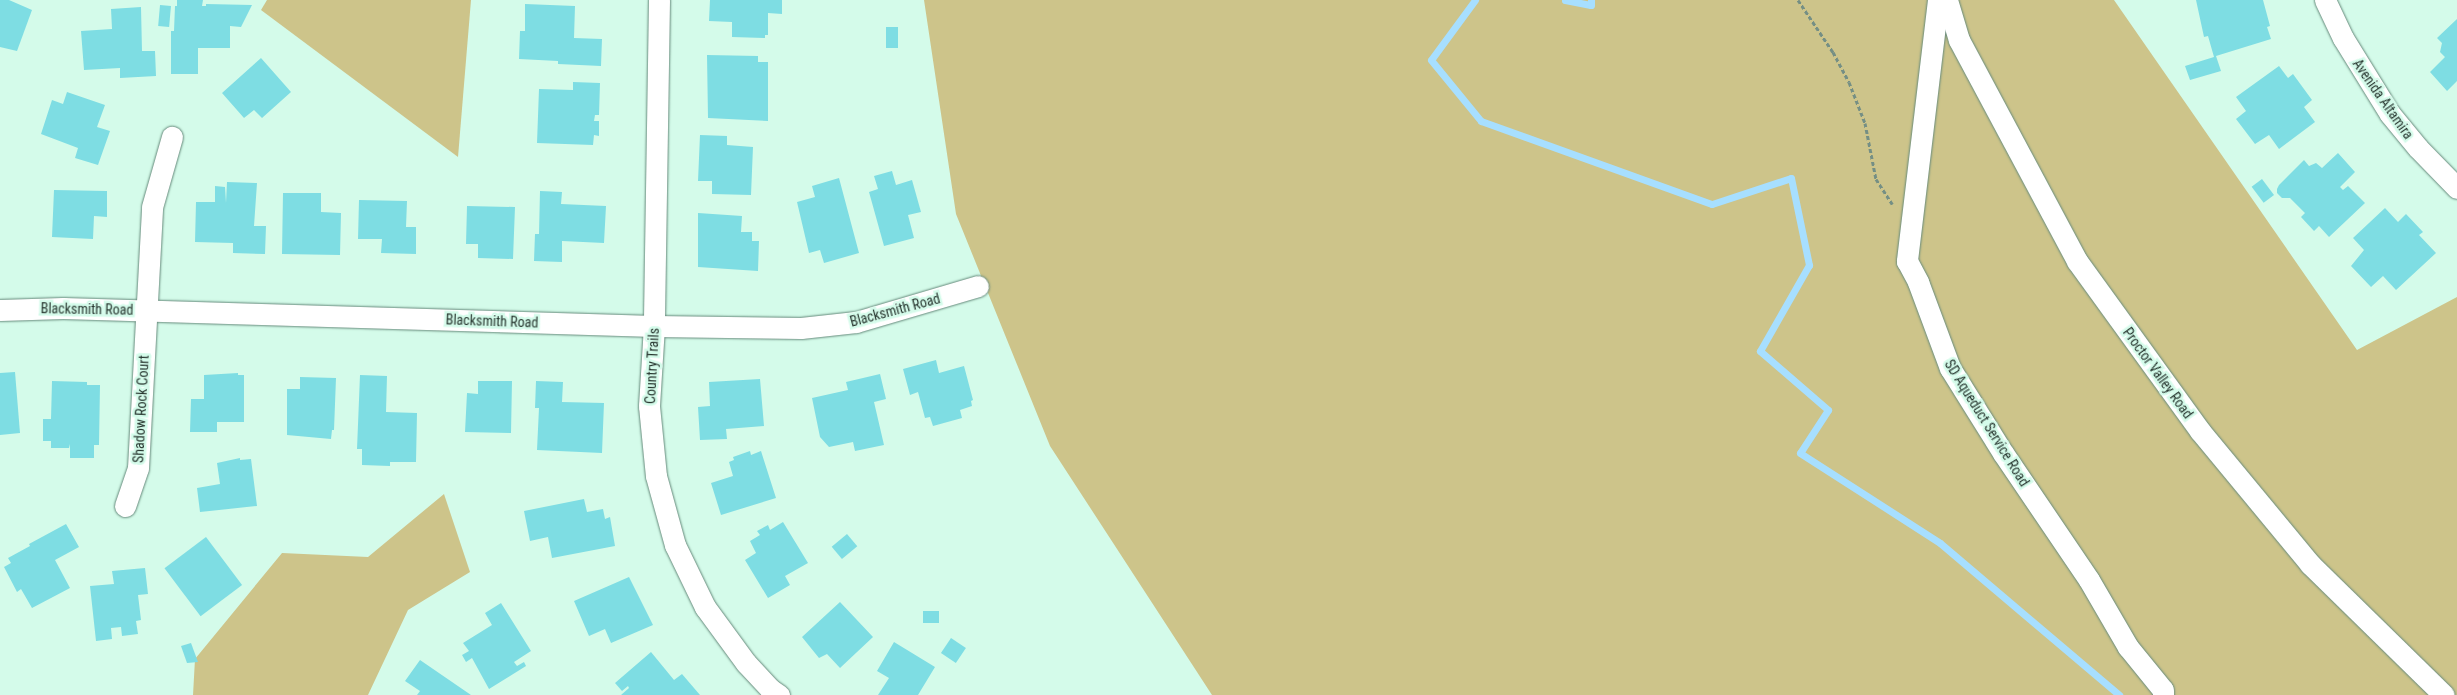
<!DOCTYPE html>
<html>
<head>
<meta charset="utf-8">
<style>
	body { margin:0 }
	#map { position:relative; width:2457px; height:695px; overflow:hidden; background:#d4fbea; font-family:"Roboto Condensed",sans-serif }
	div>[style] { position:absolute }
	.green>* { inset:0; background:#cdc48a }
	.stream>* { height:7px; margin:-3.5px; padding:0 3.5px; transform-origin:3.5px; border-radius:3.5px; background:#a7dfff }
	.building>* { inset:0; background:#7edde3; transform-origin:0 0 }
	.path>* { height:3px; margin-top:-1.5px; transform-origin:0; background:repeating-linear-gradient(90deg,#758f84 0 4px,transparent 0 6.5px) }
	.roads { filter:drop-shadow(0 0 1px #668a7b) drop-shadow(0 0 1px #668a7b) }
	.minor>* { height:21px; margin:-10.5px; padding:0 10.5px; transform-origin:10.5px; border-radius:10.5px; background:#fff }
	span { translate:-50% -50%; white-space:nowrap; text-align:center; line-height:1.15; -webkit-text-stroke:5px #d4fbea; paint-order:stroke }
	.street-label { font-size:14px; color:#26352e }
</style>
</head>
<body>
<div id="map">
	<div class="green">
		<i style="clip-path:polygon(267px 0,471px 0,458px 157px,261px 10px)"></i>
		<i style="clip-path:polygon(924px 0,2114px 0,2357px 350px,2457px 297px,2457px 695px,1212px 695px,1050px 446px,956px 214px)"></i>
		<i style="clip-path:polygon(444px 494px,470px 572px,408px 610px,368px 695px,193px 695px,195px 659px,282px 553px,368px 557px)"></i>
	</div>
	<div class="stream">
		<i style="left:1475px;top:0;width:74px;rotate:126.3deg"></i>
		<i style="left:1431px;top:60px;width:79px;rotate:50.7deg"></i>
		<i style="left:1481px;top:121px;width:245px;rotate:19.8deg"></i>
		<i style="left:1712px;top:204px;width:83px;rotate:-18.2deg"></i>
		<i style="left:1791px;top:178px;width:89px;rotate:78.3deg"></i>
		<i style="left:1809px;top:265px;width:99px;rotate:119.7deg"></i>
		<i style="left:1760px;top:351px;width:90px;rotate:40.9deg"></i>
		<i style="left:1828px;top:410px;width:51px;rotate:123.1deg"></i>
		<i style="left:1800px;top:453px;width:166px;rotate:32.7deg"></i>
		<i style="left:1940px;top:543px;width:235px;rotate:40.3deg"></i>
		<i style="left:1565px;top:0;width:26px;rotate:11deg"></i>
		<i style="left:1591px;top:5px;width:5px;rotate:-90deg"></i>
	</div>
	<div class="building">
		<i style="clip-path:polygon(0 0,9px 0,32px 10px,17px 51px,0 47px)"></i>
		<i style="clip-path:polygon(177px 0,203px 0,202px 6px,206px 6px,206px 4px,252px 5px,241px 27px,230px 26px,230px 48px,198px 48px,198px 74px,171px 74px,171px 31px,174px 31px,175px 6px,177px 6px)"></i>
		<i style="clip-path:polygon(710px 0,782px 0,782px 14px,768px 13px,768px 35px,765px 35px,765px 38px,732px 37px,732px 22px,709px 21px)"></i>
		<i style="clip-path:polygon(2196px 0,2263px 0,2270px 26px,2267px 27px,2271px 39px,2216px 56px,2221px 71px,2190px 80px,2185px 66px,2214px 57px,2208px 36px,2204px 37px)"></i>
		<i style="clip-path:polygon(525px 4px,575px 6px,574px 38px,602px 39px,601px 66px,558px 64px,558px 61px,519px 59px,520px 31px,525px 31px)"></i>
		<i style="left:160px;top:5px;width:11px;height:21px;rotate:5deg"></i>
		<i style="clip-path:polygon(141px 7px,142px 51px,155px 51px,156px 76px,120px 78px,120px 68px,84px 70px,81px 31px,112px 29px,111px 9px)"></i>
		<i style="clip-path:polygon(2457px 19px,2457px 81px,2447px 91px,2430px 72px,2445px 57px,2440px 52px,2442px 43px,2437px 38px)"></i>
		<i style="left:886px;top:27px;width:12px;height:21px"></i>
		<i style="clip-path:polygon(707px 55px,758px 56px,758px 62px,768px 62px,768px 121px,708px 118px)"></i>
		<i style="clip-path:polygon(261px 58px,291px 92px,262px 118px,254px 110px,244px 118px,222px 93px)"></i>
		<i style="clip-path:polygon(2279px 66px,2288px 78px,2293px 74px,2312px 100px,2304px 107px,2315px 122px,2279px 149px,2269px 135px,2255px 144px,2236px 119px,2246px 111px,2236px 97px)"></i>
		<i style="clip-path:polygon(573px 82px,600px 83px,599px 115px,595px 115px,594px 121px,599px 121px,599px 136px,594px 135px,593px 145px,537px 143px,539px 89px,573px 90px)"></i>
		<i style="clip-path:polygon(67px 92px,105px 105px,97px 127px,110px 131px,98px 165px,75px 158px,78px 148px,41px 134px,52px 100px,63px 104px)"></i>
		<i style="clip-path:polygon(700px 135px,727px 136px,727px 145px,753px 147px,751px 195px,712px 194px,712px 181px,698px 181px)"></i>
		<i style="clip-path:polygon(2338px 153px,2355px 172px,2340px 187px,2343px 190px,2348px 186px,2365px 203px,2329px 237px,2319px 226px,2314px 231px,2301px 217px,2305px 213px,2290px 198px,2282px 198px,2277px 193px,2277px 189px,2279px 185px,2304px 160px,2309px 166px,2316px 163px,2322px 168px)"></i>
		<i style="clip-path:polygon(892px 171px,896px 185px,912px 180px,921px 212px,908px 215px,914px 238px,884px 246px,869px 192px,878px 189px,874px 176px)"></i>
		<i style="clip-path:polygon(839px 178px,859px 253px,824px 263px,820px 250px,809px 253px,797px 202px,815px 197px,812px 186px)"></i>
		<i style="left:2262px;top:179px;width:20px;height:13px;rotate:53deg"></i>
		<i style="clip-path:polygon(227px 182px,257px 183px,254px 226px,266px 226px,265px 254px,233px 253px,233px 243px,195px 242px,196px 202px,215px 202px,215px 186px,225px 187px,226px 203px)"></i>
		<i style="clip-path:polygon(54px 190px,107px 191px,107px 217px,94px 216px,93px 239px,52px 237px)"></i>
		<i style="clip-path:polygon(540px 191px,562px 192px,561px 204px,606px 206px,604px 243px,562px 241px,562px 262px,534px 261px,535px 234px,539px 234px)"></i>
		<i style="clip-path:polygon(283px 193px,321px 193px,321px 212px,341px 213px,340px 255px,282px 254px)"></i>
		<i style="clip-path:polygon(359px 200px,407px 201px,406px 227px,416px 227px,416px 254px,381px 253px,382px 239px,358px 239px)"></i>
		<i style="clip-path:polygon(467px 206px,515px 207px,513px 259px,478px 258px,478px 244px,466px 244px)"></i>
		<i style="clip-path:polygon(2385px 208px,2398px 222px,2406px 214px,2423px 232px,2419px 235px,2436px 253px,2396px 290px,2383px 276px,2371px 287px,2351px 266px,2364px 250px,2353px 238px)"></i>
		<i style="clip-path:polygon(698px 213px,742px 216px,741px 232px,752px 232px,752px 241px,759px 241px,758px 271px,698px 267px)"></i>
		<i style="clip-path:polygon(936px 360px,939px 373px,964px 366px,973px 400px,971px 401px,972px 406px,960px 410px,962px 418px,933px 426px,930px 417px,925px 418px,918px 392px,910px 395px,903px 369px)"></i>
		<i style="clip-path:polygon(15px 372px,20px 433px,0 435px,0 373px)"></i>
		<i style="clip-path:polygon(238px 373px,238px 375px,244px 375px,244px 422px,217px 422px,217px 432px,190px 432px,191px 399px,204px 399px,204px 375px)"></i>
		<i style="clip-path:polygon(880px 374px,886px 399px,874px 402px,884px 445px,855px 451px,853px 442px,829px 447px,820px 437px,812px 398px,848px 390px,846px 382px)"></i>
		<i style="clip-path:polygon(360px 375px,387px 376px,386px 412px,417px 413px,416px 462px,390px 462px,390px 466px,362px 465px,362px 449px,357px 449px)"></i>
		<i style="clip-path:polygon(300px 377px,336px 378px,334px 430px,332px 430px,331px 439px,287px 435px,287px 389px,300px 389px)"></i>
		<i style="clip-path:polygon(760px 379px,764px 426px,726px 429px,727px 439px,700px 440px,698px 407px,710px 406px,709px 382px)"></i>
		<i style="clip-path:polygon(52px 381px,87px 382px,87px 385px,100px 385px,99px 445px,94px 445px,94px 458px,70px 458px,70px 444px,69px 448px,51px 448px,51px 441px,43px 441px,43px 419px,51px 419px)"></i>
		<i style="clip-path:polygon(478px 381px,512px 381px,511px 433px,465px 432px,467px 393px,478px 394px)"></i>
		<i style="clip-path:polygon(536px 381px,563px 382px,562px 402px,604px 403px,602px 453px,537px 450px,539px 408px,535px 408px)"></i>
		<i style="clip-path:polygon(750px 451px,751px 455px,761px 451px,776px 498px,721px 515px,711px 483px,733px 476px,729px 462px,734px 460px,733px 457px)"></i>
		<i style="clip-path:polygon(240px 458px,240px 460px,251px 459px,257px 506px,200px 512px,197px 488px,220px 484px,217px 463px)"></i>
		<i style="clip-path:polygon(584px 499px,587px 512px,603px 509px,605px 519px,610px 517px,615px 546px,552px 558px,548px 537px,530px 541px,524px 511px)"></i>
		<i style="clip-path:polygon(783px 522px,808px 563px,785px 576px,790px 585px,768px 598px,745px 560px,756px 553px,750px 541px,760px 535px,757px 531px,768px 525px,770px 530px)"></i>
		<i style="clip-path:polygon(66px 524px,79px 547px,55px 560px,70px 588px,32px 608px,21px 589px,17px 592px,4px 567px,11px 563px,8px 558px,30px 546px,29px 544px)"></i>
		<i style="left:847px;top:534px;width:16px;height:20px;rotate:50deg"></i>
		<i style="left:206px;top:537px;width:60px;height:52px;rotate:53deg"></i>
		<i style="clip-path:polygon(145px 568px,148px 594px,138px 595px,141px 620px,136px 621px,138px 634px,122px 636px,121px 627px,111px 628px,112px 639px,96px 641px,90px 586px,114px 584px,112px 571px)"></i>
		<i style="clip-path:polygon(629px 577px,653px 625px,611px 643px,605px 629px,589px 636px,574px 601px)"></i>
		<i style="clip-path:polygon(840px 602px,873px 637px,840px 668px,827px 654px,819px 658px,802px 637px)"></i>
		<i style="clip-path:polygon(501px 603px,531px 651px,514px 662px,517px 666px,524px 662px,526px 666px,489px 689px,472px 658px,466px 662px,462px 655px,469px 651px,463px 643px,492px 625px,485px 613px)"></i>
		<i style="left:939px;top:611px;width:12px;height:16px;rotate:90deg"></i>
		<i style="left:951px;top:638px;width:18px;height:18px;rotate:34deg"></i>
		<i style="clip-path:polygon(894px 642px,935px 667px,918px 695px,878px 695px,889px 678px,877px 671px)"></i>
		<i style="clip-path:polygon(191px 643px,198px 662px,187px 663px,181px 646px)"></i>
		<i style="clip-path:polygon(651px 652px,674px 680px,682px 674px,700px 695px,621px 695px,629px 688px,628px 686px,622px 691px,615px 683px)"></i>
		<i style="clip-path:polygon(420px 660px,471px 695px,417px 695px,420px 691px,405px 681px)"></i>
	</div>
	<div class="path">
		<i style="left:1798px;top:0;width:63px;rotate:56.1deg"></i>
		<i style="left:1833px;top:52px;width:34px;rotate:62deg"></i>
		<i style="left:1849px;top:82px;width:44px;rotate:68.7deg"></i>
		<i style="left:1865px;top:123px;width:57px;rotate:78.9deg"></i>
		<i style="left:1876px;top:179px;width:30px;rotate:57deg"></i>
	</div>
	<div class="roads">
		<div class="minor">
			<i style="left:659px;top:0;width:326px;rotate:90.9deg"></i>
			<i style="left:654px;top:326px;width:80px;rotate:93.6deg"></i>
			<i style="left:649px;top:406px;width:70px;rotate:84.3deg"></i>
			<i style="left:656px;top:476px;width:72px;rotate:74.6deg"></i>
			<i style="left:675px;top:545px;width:69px;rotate:64.2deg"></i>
			<i style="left:705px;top:607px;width:69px;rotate:53.8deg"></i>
			<i style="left:746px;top:663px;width:35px;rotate:47deg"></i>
			<i style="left:770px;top:689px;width:11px;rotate:34deg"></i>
			<i style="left:1938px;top:0;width:263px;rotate:96.8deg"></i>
			<i style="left:1907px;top:261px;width:24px;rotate:62deg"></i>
			<i style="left:1918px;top:282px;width:92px;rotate:69.6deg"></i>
			<i style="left:1950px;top:368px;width:100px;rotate:58.1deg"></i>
			<i style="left:2003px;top:453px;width:153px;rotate:55.9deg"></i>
			<i style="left:2089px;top:580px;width:78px;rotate:59.8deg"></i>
			<i style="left:2128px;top:647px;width:55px;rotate:50.9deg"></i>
			<i style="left:2163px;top:690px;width:5px;rotate:90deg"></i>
			<i style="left:1947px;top:0;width:42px;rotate:73.3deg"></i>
			<i style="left:1959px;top:40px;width:251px;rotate:61.9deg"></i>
			<i style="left:2077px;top:261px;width:210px;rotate:54.1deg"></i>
			<i style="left:2200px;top:431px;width:173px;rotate:50.4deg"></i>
			<i style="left:2310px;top:564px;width:187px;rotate:44.4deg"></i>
			<i style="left:2325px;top:0;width:42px;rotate:64.7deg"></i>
			<i style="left:2343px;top:38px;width:89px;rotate:58.3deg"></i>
			<i style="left:2390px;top:114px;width:44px;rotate:50.5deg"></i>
			<i style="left:2418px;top:148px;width:56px;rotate:45.7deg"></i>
			<i style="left:0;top:310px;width:63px;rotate:-1.8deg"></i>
			<i style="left:63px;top:308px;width:591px;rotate:1.74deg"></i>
			<i style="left:654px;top:326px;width:147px;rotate:0.8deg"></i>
			<i style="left:801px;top:328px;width:55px;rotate:-6.2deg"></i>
			<i style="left:856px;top:322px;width:127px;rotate:-16.4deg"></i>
			<i style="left:125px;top:506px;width:40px;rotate:-71.1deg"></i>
			<i style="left:138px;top:468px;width:261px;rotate:-86.9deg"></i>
			<i style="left:152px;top:207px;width:73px;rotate:-74.1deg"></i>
		</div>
	</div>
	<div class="street-label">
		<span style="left:2383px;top:99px;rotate:55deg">Avenida Altamira</span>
		<span style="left:87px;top:309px;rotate:1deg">Blacksmith Road</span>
		<span style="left:895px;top:310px;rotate:-15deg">Blacksmith Road</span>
		<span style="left:492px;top:321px;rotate:2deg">Blacksmith Road</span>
		<span style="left:652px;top:366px;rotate:-87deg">Country Trails</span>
		<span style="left:2158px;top:373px;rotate:54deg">Proctor Valley Road</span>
		<span style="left:141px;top:409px;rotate:-87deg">Shadow Rock Court</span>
		<span style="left:1987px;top:423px;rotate:58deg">SD Aqueduct Service Road</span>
	</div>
</div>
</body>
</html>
